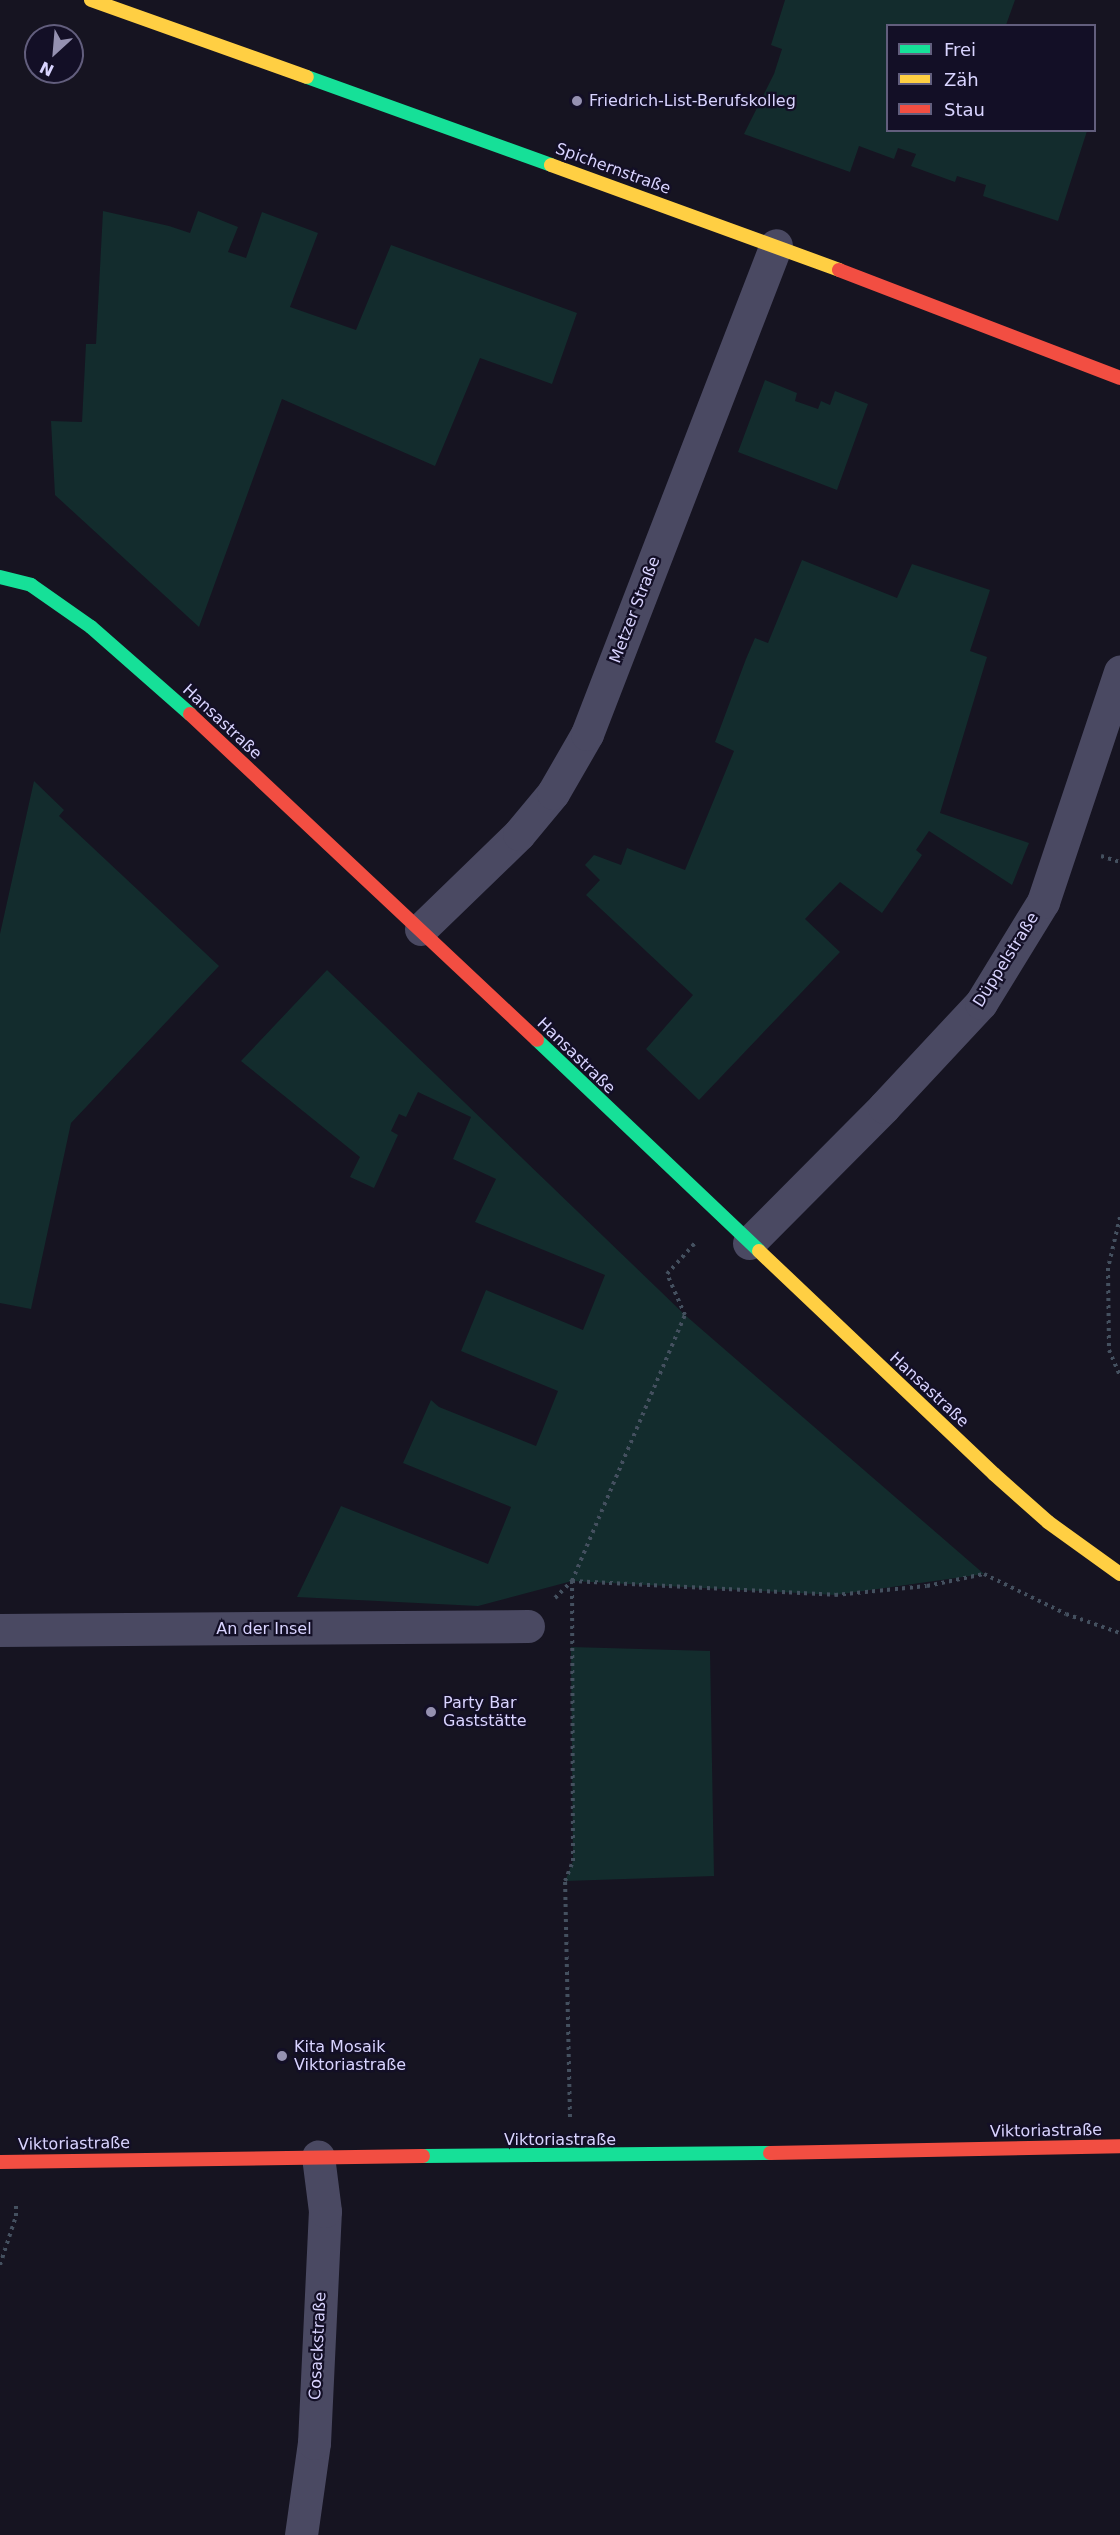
<!DOCTYPE html>
<html>
<head>
<meta charset="utf-8">
<style>
	body { margin:0 }
	#map { position:relative; width:1120px; height:2535px; overflow:hidden; background:#161421; font-family:"DejaVu Sans",sans-serif }
	div>[style] { position:absolute }
	.green>* { inset:0; background:#132c2d }
	.path>* { height:4px; margin-top:-2px; transform-origin:0; background:repeating-linear-gradient(90deg,#44505f 0 3px,transparent 0 7.5px) }
	.street>* { height:33px; margin:-16.5px; padding:0 16.5px; transform-origin:16.5px; border-radius:16.5px; background:#4a4962 }
	.fast>* { height:14px; margin:-7px; padding:0 7px; transform-origin:7px; border-radius:7px; background:#16e098 }
	.slow>* { height:14px; margin:-7px; padding:0 7px; transform-origin:7px; border-radius:7px; background:#ffcf43 }
	.jam>* { height:14px; margin:-7px; padding:0 7px; transform-origin:7px; border-radius:7px; background:#f24e42 }
	.dots>* { width:16px; height:16px; translate:-50% -50%; box-sizing:border-box; border:3px solid #130f26; border-radius:50% }
	span { translate:-50% -50%; white-space:nowrap; text-align:center; line-height:1.15; -webkit-text-stroke:4.5px #130f26; paint-order:stroke }
	.poi-label { font-size:16px; color:#d9d4ff }
	.left { translate:0 -50%; text-align:left }
	.street-label { font-size:16px; color:#d9d4ff }
	.legend { position:absolute; left:886px; top:24px; width:210px; height:108px; box-sizing:border-box; background:#130f26; border:2px solid #625e7d; margin:0; padding:8px 10px; list-style:none; font-size:18px; color:#d9d4ff }
	.legend li { display:flex; align-items:center; gap:12px; height:30px }
	.legend b { width:30px; border:2px solid #625e7d }
	.north { position:absolute; left:24px; top:24px; width:60px; height:60px; box-sizing:border-box; background:#130f26; border:2px solid #625e7d; border-radius:50%; rotate:206deg; font-size:16px; font-weight:700; line-height:24px; text-align:center; color:#d9d4ff }
	.north::after { content:''; display:block; margin:auto; width:21px; height:27px; background:#9591b1; clip-path:polygon(50% 0,100% 100%,50% 72%,0 100%) }
</style>
</head>
<body>
<div id="map">
	<div class="green">
		<i style="clip-path:polygon(785px 0,1015px 0,1006px 25px,888px 26px,888px 130px,1087px 131px,1058px 221px,983px 196px,986px 185px,957px 176px,955px 182px,911px 166px,916px 154px,898px 148px,894px 159px,859px 146px,850px 172px,744px 134px,774px 74px,782px 49px,771px 45px)"></i>
		<i style="clip-path:polygon(103px 211px,169px 226px,190px 233px,198px 211px,238px 227px,228px 252px,246px 258px,262px 212px,318px 233px,290px 307px,356px 330px,391px 245px,577px 313px,552px 384px,480px 358px,435px 466px,282px 399px,199px 627px,55px 495px,51px 421px,82px 422px,86px 344px,96px 344px)"></i>
		<i style="clip-path:polygon(765px 380px,797px 393px,795px 401px,818px 409px,821px 401px,830px 405px,835px 391px,868px 404px,837px 490px,738px 452px)"></i>
		<i style="clip-path:polygon(802px 560px,897px 598px,912px 564px,990px 590px,970px 651px,987px 657px,940px 813px,1029px 843px,1012px 885px,929px 831px,916px 850px,922px 855px,882px 913px,840px 882px,805px 919px,840px 952px,699px 1100px,646px 1049px,693px 995px,586px 895px,600px 880px,585px 865px,594px 855px,621px 865px,627px 848px,685px 870px,734px 751px,715px 742px,746px 659px,755px 638px,768px 643px)"></i>
		<i style="clip-path:polygon(34px 781px,64px 810px,59px 816px,219px 966px,71px 1123px,31px 1309px,0 1303px,0 934px)"></i>
		<i style="clip-path:polygon(327px 970px,685px 1315px,984px 1574px,835px 1595px,572px 1581px,478px 1606px,297px 1597px,341px 1506px,488px 1564px,511px 1507px,403px 1463px,431px 1400px,439px 1407px,536px 1446px,558px 1391px,461px 1351px,486px 1290px,583px 1330px,605px 1275px,475px 1222px,496px 1179px,453px 1159px,471px 1117px,418px 1092px,406px 1117px,399px 1114px,391px 1131px,398px 1135px,374px 1188px,350px 1177px,360px 1157px,241px 1061px)"></i>
		<i style="clip-path:polygon(571px 1647px,710px 1651px,714px 1876px,565px 1881px,573px 1861px)"></i>
	</div>
	<div class="path">
		<i style="left:1101px;top:856px;width:20px;rotate:18deg"></i>
		<i style="left:1120px;top:1217px;width:52px;rotate:103.2deg"></i>
		<i style="left:1108px;top:1268px;width:82px;rotate:89.3deg"></i>
		<i style="left:1109px;top:1350px;width:28px;rotate:67deg"></i>
		<i style="left:555px;top:1598px;width:24px;rotate:-45deg"></i>
		<i style="left:572px;top:1581px;width:263px;rotate:3deg"></i>
		<i style="left:835px;top:1595px;width:92px;rotate:-5.6deg"></i>
		<i style="left:927px;top:1586px;width:58px;rotate:-11.9deg"></i>
		<i style="left:984px;top:1574px;width:91px;rotate:26deg"></i>
		<i style="left:1066px;top:1614px;width:57px;rotate:19.4deg"></i>
		<i style="left:570px;top:2117px;width:236px;rotate:-91.2deg"></i>
		<i style="left:565px;top:1881px;width:22px;rotate:-68deg"></i>
		<i style="left:573px;top:1861px;width:280px;rotate:-90.2deg"></i>
		<i style="left:572px;top:1581px;width:289px;rotate:-67deg"></i>
		<i style="left:685px;top:1315px;width:45px;rotate:-113.7deg"></i>
		<i style="left:667px;top:1274px;width:42px;rotate:-47.9deg"></i>
		<i style="left:0;top:2265px;width:52px;rotate:-71.9deg"></i>
		<i style="left:16px;top:2216px;width:14px;rotate:-90deg"></i>
	</div>
	<div class="street">
		<i style="left:421px;top:929px;width:136px;rotate:-44.1deg"></i>
		<i style="left:519px;top:834px;width:53px;rotate:-50.3deg"></i>
		<i style="left:553px;top:793px;width:68px;rotate:-60deg"></i>
		<i style="left:587px;top:734px;width:524px;rotate:-68.87deg"></i>
		<i style="left:749px;top:1243px;width:192px;rotate:-45.2deg"></i>
		<i style="left:884px;top:1107px;width:142px;rotate:-47deg"></i>
		<i style="left:981px;top:1003px;width:119px;rotate:-58.5deg"></i>
		<i style="left:1043px;top:902px;width:243px;rotate:-71.5deg"></i>
		<i style="left:0;top:1630px;width:528px;rotate:-0.43deg"></i>
		<i style="left:301px;top:2535px;width:93px;rotate:-82deg"></i>
		<i style="left:314px;top:2443px;width:232px;rotate:-87.3deg"></i>
		<i style="left:325px;top:2211px;width:55px;rotate:-97.3deg"></i>
	</div>
	<div class="fast">
		<i style="left:307px;top:77px;width:259px;rotate:19.8deg"></i>
		<i style="left:0;top:577px;width:32px;rotate:14deg"></i>
		<i style="left:31px;top:585px;width:73px;rotate:35deg"></i>
		<i style="left:91px;top:627px;width:132px;rotate:41.3deg"></i>
		<i style="left:537px;top:1040px;width:306px;rotate:43.5deg"></i>
		<i style="left:423px;top:2156px;width:347px;rotate:-0.5deg"></i>
	</div>
	<div class="slow">
		<i style="left:91px;top:0;width:229px;rotate:19.6deg"></i>
		<i style="left:551px;top:165px;width:307px;rotate:20deg"></i>
		<i style="left:759px;top:1251px;width:324px;rotate:43.5deg"></i>
		<i style="left:994px;top:1474px;width:72px;rotate:41.6deg"></i>
		<i style="left:1048px;top:1522px;width:89px;rotate:35.8deg"></i>
	</div>
	<div class="jam">
		<i style="left:839px;top:270px;width:301px;rotate:21deg"></i>
		<i style="left:190px;top:714px;width:476px;rotate:43.2deg"></i>
		<i style="left:770px;top:2153px;width:350px;rotate:-1.1deg"></i>
		<i style="left:0;top:2162px;width:423px;rotate:-0.8deg"></i>
	</div>
	<div class="dots">
		<i style="left:577px;top:101px;background:#9591b1"></i>
		<i style="left:431px;top:1712px;background:#9591b1"></i>
		<i style="left:282px;top:2056px;background:#9591b1"></i>
	</div>
	<div class="poi-label">
		<span class="left" style="left:589px;top:101px">Friedrich-List-Berufskolleg</span>
		<span class="left" style="left:443px;top:1712px">Party Bar<br>Gaststätte</span>
		<span class="left" style="left:294px;top:2056px">Kita Mosaik<br>Viktoriastraße</span>
	</div>
	<div class="street-label">
		<span style="left:613px;top:169px;rotate:20deg">Spichernstraße</span>
		<span style="left:635px;top:610px;rotate:-69deg">Metzer Straße</span>
		<span style="left:222px;top:722px;rotate:43deg">Hansastraße</span>
		<span style="left:1006px;top:960px;rotate:-58deg">Düppelstraße</span>
		<span style="left:576px;top:1056px;rotate:44deg">Hansastraße</span>
		<span style="left:929px;top:1390px;rotate:43deg">Hansastraße</span>
		<span style="left:264px;top:1629px">An der Insel</span>
		<span style="left:1046px;top:2131px;rotate:-1deg">Viktoriastraße</span>
		<span style="left:560px;top:2140px">Viktoriastraße</span>
		<span style="left:74px;top:2144px;rotate:-1deg">Viktoriastraße</span>
		<span style="left:318px;top:2346px;rotate:-87deg">Cosackstraße</span>
	</div>
	<ul class="legend">
	<li><b style="height:8px;background:#16e098"></b>Frei</li>
	<li><b style="height:8px;background:#ffcf43"></b>Zäh</li>
	<li><b style="height:8px;background:#f24e42"></b>Stau</li>
	</ul>
	<div class="north">N</div>
</div>
</body>
</html>
